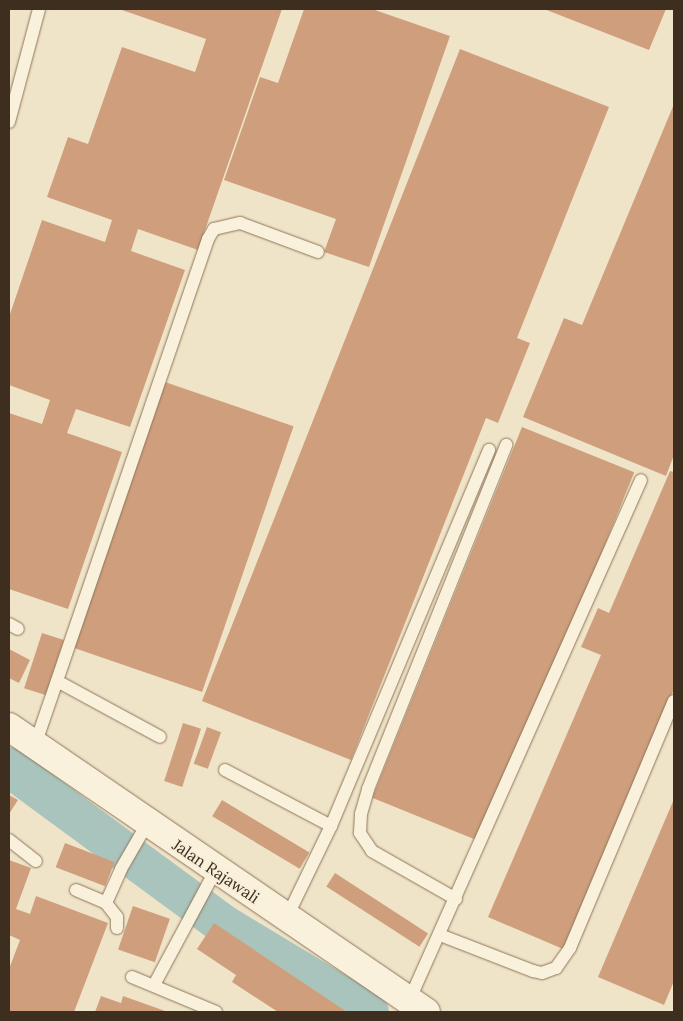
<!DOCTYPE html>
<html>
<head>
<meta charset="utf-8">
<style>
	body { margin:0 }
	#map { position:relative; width:683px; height:1021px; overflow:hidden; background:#f0e4c8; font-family:Lora,serif }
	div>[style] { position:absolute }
	.river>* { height:40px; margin:-20px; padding:0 20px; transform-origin:20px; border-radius:20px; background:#a9c4bc }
	.building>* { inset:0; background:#cf9f7d; transform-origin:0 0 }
	.roads { filter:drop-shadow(0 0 1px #8d765c) drop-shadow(0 0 1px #8d765c) }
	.lane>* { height:12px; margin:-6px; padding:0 6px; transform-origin:6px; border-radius:6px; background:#faf1dc }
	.secondary>* { height:28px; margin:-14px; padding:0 14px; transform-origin:14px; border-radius:14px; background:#faf1dc }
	span { translate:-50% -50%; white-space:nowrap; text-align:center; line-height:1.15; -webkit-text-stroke:4px #f7eed8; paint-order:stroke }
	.street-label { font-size:16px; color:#3d2e20 }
	.frame { position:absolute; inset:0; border:10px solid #3d2e20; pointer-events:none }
</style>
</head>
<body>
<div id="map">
	<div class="river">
		<i style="left:9px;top:767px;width:267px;rotate:36.3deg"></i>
		<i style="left:224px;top:925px;width:169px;rotate:31deg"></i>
	</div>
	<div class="building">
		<i style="clip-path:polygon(119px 9px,282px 9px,198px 250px,138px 229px,131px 251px,185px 270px,130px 427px,76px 409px,67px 433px,122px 452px,68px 609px,9px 589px,9px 413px,42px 424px,50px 400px,9px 385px,9px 317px,42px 220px,105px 242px,112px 220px,47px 197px,68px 137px,88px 144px,122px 47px,195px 72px,206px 39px)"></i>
		<i style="clip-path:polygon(304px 9px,372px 9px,450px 36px,369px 267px,324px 252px,336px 219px,224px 180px,260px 77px,278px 83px)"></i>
		<i style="clip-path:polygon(544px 9px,666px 9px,649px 50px)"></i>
		<i style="clip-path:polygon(460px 49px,609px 107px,517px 338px,530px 343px,498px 423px,486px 418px,351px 760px,202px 701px)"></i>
		<i style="clip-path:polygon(674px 104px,674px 455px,666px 476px,523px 417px,564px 318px,582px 325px)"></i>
		<i style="left:165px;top:382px;width:136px;height:281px;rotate:19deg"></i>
		<i style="left:522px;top:427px;width:121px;height:400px;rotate:22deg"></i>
		<i style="clip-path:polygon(670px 471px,674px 472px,674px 689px,563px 949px,488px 917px,601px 655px,581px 647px,598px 608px,609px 613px)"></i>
		<i style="left:42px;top:633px;width:23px;height:58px;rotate:18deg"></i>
		<i style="clip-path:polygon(9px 649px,30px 660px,19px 683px,9px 678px)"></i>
		<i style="left:183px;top:723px;width:19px;height:61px;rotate:18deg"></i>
		<i style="left:207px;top:727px;width:15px;height:39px;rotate:20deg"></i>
		<i style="clip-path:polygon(9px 795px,18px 800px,9px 814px)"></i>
		<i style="clip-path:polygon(674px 799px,674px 981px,664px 1005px,598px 977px)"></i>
		<i style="left:222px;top:800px;width:102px;height:19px;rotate:31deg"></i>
		<i style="left:65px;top:843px;width:53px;height:26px;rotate:21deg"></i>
		<i style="clip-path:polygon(9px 860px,31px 868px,16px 909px,30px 914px,36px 896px,108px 923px,74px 1012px,9px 1012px,9px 969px,20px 940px,9px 935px)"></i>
		<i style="left:335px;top:873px;width:111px;height:16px;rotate:33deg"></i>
		<i style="left:133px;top:906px;width:39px;height:46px;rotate:19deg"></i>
		<i style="clip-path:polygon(214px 923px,347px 1012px,278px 1012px,232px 982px,236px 975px,197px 949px)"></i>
		<i style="clip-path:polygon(101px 996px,121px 1003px,123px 996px,168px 1012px,95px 1012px)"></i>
	</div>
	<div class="roads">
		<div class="lane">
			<i style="left:9px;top:122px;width:117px;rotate:-75.1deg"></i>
			<i style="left:9px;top:624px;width:10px;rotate:29deg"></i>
			<i style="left:57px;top:681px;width:117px;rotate:28.5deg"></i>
			<i style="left:35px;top:745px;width:535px;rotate:-71.12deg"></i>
			<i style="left:208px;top:239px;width:12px;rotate:-59deg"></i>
			<i style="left:214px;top:229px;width:27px;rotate:-13deg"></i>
			<i style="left:240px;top:223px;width:83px;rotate:20.4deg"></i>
			<i style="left:225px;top:770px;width:120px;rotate:27.8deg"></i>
			<i style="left:9px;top:840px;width:34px;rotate:38deg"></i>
			<i style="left:76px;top:890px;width:33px;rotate:23deg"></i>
			<i style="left:106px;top:903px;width:18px;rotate:52deg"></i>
			<i style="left:117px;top:917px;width:11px;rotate:90deg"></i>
			<i style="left:456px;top:899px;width:97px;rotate:-150.3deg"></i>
			<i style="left:372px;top:851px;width:22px;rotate:-124deg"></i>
			<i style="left:360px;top:833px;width:19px;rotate:-87deg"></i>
			<i style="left:361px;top:814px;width:26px;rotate:-74deg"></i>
			<i style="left:368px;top:789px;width:371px;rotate:-68.1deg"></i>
			<i style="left:106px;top:903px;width:37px;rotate:-66deg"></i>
			<i style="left:121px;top:869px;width:52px;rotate:-60deg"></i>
			<i style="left:286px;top:919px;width:103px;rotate:-64.2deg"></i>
			<i style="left:331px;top:826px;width:408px;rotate:-67.2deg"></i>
			<i style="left:440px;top:935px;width:100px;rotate:21.2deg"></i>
			<i style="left:533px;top:971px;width:9px;rotate:13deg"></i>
			<i style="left:542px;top:973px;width:15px;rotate:-20deg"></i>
			<i style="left:556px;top:968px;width:24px;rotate:-55deg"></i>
			<i style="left:570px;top:948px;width:268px;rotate:-67.2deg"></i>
			<i style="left:132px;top:977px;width:91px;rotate:22.6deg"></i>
			<i style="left:154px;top:985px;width:129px;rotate:-61.8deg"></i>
			<i style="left:409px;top:1001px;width:570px;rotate:-66deg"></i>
		</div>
		<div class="secondary">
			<i style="left:9px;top:727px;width:505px;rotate:34.35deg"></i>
		</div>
	</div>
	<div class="street-label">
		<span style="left:216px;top:871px;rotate:34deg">Jalan Rajawali</span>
	</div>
	<div class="frame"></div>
</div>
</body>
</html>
